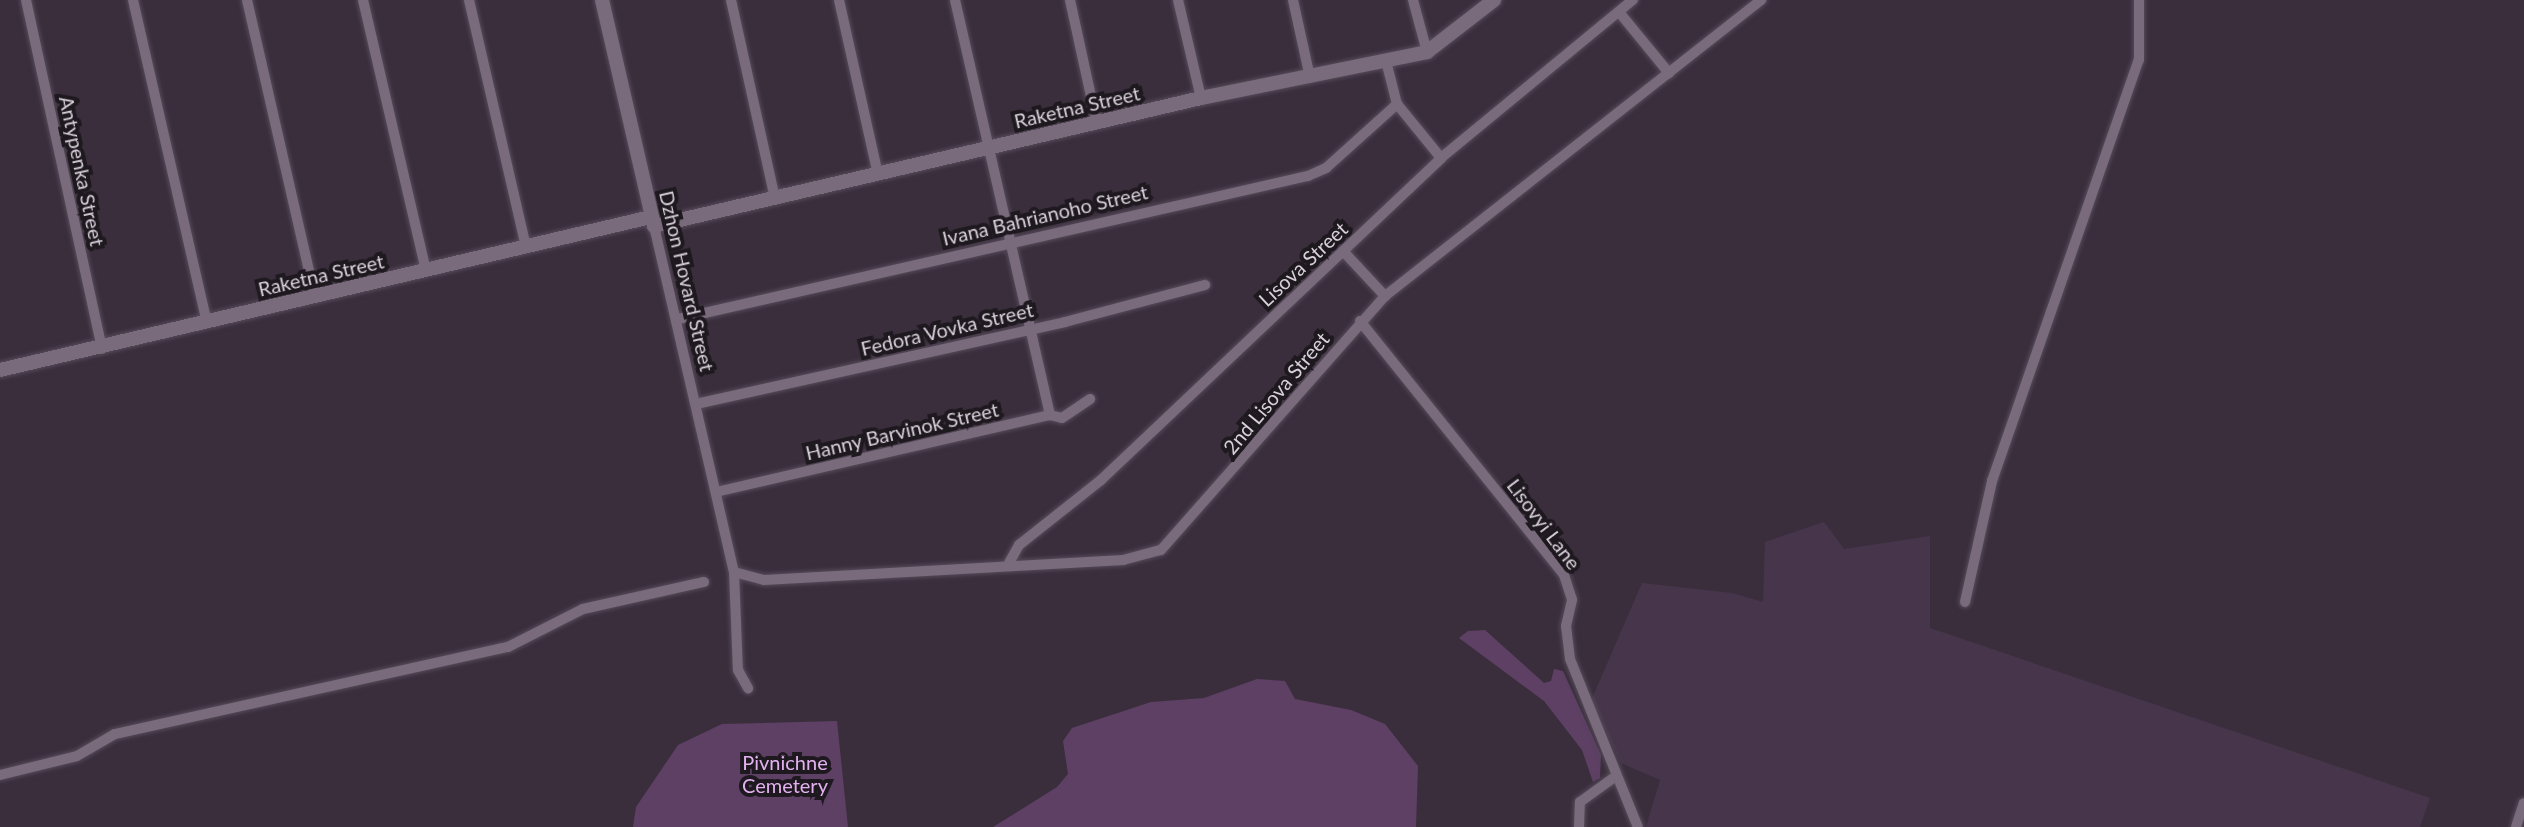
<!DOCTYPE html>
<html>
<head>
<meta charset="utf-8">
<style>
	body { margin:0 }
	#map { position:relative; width:2524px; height:827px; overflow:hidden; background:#3a2e3d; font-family:Lato,sans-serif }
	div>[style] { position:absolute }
	.built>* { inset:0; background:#47364b }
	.green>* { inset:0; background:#5d4064 }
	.roads { filter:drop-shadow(0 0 2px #564b59) drop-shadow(0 0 2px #564b59) }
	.minor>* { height:10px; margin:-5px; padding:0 5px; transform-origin:5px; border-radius:5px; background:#796b7c }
	.tertiary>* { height:14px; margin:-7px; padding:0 7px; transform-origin:7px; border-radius:7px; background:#796b7c }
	span { translate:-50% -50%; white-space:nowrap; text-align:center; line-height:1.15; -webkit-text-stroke:8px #1e181f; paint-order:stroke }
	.street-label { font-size:20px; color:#d8d0da }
	.park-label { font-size:20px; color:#e3b1f0 }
</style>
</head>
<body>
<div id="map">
	<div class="built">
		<i style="clip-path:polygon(1824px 522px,1844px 549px,1930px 536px,1930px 628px,2430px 798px,2420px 827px,1646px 827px,1660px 780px,1621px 763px,1591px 701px,1642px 583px,1732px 593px,1763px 602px,1765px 542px)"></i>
	</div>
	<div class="green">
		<i style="clip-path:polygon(1485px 630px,1544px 683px,1551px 681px,1554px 669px,1563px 671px,1601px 755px,1600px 778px,1593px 782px,1582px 750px,1544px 701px,1459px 638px,1468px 631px)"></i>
		<i style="clip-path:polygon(1257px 679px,1285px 681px,1295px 699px,1351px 710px,1385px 724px,1418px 766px,1416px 827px,993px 827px,1057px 787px,1068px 774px,1063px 741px,1072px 728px,1151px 702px,1204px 698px)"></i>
		<i style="clip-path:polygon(837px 721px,848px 827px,633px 827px,636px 807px,678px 745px,722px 724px)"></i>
	</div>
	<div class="roads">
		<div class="minor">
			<i style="left:26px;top:0;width:357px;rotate:77.7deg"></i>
			<i style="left:133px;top:0;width:331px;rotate:77.1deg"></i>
			<i style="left:247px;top:0;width:304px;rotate:77.1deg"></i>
			<i style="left:363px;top:0;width:278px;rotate:76.9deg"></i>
			<i style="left:469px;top:0;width:253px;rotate:77deg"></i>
			<i style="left:731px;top:0;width:203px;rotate:77.5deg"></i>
			<i style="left:839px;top:0;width:178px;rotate:77.4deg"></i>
			<i style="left:955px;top:0;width:426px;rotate:77.1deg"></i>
			<i style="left:1070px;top:0;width:127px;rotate:77.7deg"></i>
			<i style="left:1178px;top:0;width:101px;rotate:76.8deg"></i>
			<i style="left:1293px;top:0;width:79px;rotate:77.6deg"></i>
			<i style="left:1413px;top:0;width:54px;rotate:74.9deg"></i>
			<i style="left:1619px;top:12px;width:79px;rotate:50.7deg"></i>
			<i style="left:1386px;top:61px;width:44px;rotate:75.7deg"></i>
			<i style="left:1397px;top:104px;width:70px;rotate:50.8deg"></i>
			<i style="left:654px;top:226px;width:355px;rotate:77deg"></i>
			<i style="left:734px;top:572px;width:98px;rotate:87.7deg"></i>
			<i style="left:738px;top:670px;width:21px;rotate:61deg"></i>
			<i style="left:1343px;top:251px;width:62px;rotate:47deg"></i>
			<i style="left:678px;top:319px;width:646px;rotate:-12.79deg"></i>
			<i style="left:1308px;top:176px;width:20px;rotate:-24deg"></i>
			<i style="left:1326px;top:168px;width:96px;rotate:-42deg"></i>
			<i style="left:1360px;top:321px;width:326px;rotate:51.2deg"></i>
			<i style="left:1564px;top:575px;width:26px;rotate:72deg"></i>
			<i style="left:1572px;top:600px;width:27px;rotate:103deg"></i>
			<i style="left:1566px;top:626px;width:33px;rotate:83deg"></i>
			<i style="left:1570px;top:659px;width:181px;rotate:68deg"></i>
			<i style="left:696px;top:404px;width:378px;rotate:-12.5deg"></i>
			<i style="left:1065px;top:322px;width:145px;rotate:-14.8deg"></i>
			<i style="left:716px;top:492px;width:343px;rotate:-13deg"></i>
			<i style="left:1050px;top:415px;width:12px;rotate:14deg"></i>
			<i style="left:1062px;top:418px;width:34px;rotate:-34deg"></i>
			<i style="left:1009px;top:563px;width:21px;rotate:-61deg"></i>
			<i style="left:1019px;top:545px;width:105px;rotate:-38.4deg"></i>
			<i style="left:1101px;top:480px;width:468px;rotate:-43.4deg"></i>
			<i style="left:1441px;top:158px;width:249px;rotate:-39.5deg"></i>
			<i style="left:734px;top:572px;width:31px;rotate:15deg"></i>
			<i style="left:764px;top:580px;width:360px;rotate:-3.2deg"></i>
			<i style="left:1123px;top:560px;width:39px;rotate:-15deg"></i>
			<i style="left:1161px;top:550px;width:339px;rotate:-48.6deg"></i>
			<i style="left:1385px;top:296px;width:479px;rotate:-38.2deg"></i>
			<i style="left:1965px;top:602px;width:124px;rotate:-77.4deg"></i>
			<i style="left:1992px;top:481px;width:446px;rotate:-70.8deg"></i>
			<i style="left:2139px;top:60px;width:60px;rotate:-90deg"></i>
			<i style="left:0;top:775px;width:79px;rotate:-13.9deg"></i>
			<i style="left:77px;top:756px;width:44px;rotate:-30.1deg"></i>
			<i style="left:115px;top:734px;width:403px;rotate:-12.5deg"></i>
			<i style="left:508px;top:647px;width:84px;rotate:-26.9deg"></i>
			<i style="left:583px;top:609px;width:124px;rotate:-12.6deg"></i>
			<i style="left:1579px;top:827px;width:25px;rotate:-88deg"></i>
			<i style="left:1580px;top:802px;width:44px;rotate:-35.8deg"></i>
			<i style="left:2516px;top:827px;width:25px;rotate:-72deg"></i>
		</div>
		<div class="tertiary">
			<i style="left:602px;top:0;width:232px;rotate:77deg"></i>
			<i style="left:654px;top:226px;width:562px;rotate:-13.17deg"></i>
			<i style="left:1201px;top:98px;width:231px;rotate:-11.5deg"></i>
			<i style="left:1427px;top:52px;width:85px;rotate:-37.8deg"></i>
			<i style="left:0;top:370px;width:669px;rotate:-13.23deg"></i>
		</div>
	</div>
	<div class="street-label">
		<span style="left:1077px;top:107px;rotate:-13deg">Raketna Street</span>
		<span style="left:82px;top:171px;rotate:78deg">Antypenka Street</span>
		<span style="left:1045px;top:215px;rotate:-13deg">Ivana Bahrianoho Street</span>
		<span style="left:1303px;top:264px;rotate:-43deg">Lisova Street</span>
		<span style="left:321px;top:275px;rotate:-13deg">Raketna Street</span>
		<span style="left:687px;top:281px;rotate:77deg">Dzhon Hovard Street</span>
		<span style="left:947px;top:329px;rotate:-13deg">Fedora Vovka Street</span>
		<span style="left:1276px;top:393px;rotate:-50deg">2nd Lisova Street</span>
		<span style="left:902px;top:431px;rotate:-13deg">Hanny Barvinok Street</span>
		<span style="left:1544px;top:524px;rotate:53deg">Lisovyi Lane</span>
	</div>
	<div class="park-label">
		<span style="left:785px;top:774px">Pivnichne<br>Cemetery</span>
	</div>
</div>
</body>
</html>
